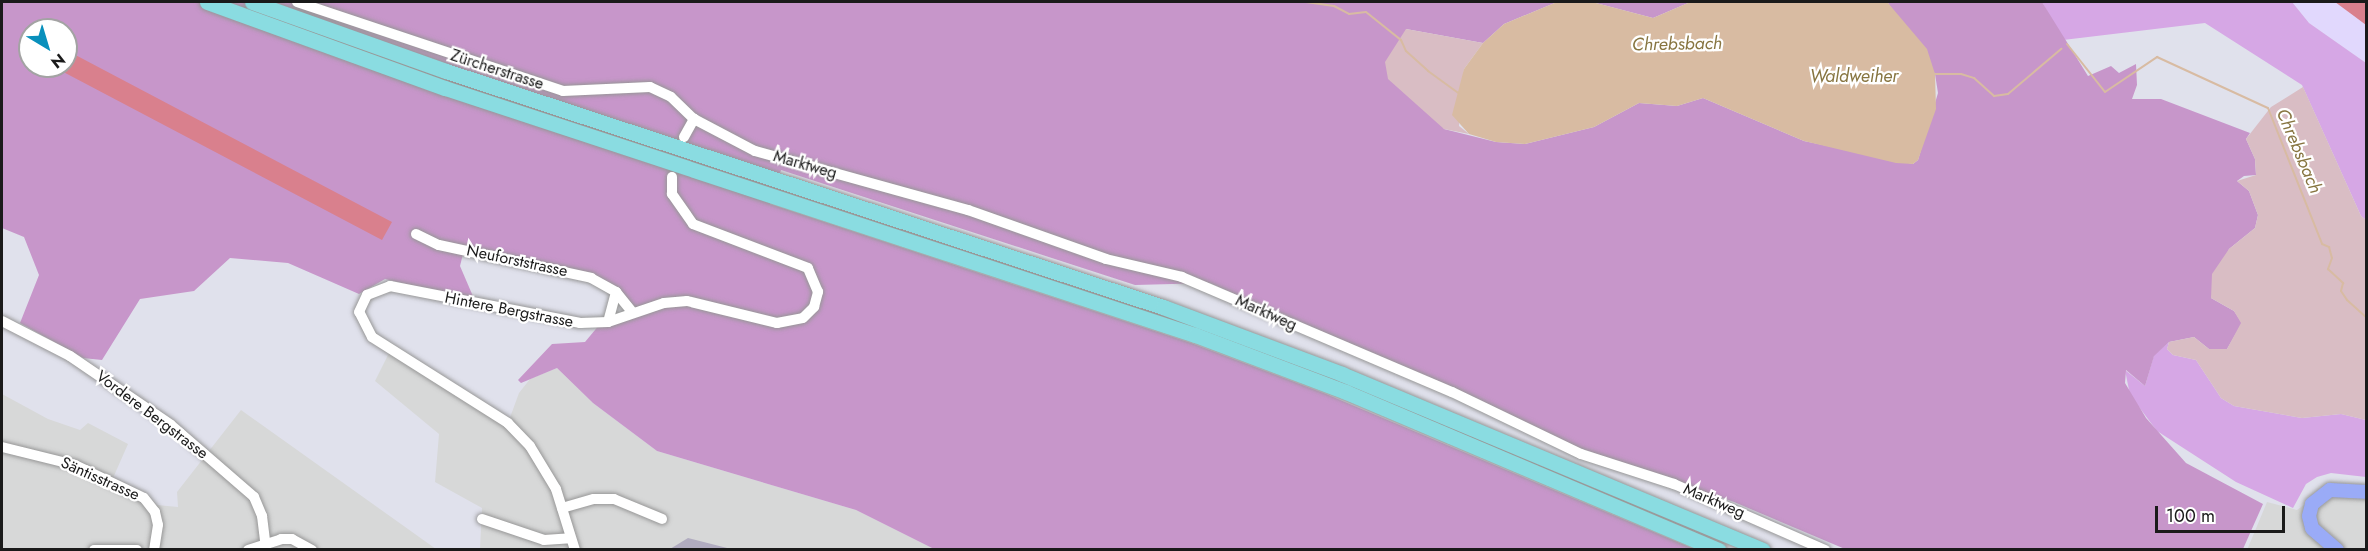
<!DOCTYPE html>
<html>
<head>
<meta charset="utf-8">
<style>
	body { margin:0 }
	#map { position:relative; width:2368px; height:551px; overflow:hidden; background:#e0e1ec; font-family:Jost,sans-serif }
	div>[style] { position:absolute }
	.residential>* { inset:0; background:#d7d8d8 }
	.education>* { inset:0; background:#e1d8fd }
	.construction>* { inset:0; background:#b1acc0 }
	.grass>* { inset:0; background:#d6a7e5 }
	.forest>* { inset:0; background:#c796ca }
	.wetland>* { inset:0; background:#d9bdc4 }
	.pitch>* { inset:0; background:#d9808d }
	.water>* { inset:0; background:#d8bba2 }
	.stream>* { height:2px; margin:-1px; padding:0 1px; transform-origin:1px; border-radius:1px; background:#d8bba2 }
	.roads { filter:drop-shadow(0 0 2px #979797) drop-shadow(0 0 2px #979797) }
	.minor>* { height:10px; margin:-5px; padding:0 5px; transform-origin:5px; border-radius:5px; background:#fff }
	.major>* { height:14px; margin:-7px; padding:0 7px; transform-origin:7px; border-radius:7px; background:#9aabf7 }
	.highway>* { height:15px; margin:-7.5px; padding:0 7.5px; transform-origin:7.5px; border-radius:7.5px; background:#8adce1 }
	span { translate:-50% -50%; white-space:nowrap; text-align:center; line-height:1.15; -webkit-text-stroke:4.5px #fff; paint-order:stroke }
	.street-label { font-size:16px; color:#1a1a1a }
	.water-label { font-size:18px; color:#877540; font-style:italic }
	.frame { position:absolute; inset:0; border:3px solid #1a1a1a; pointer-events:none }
	.north { position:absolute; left:18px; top:18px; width:60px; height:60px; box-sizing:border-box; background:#fff; border:2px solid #a3a3a3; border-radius:50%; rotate:142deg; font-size:16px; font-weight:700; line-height:24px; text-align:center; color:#1a1a1a }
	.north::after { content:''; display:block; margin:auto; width:21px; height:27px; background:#0990bc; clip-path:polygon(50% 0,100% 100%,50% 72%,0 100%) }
	.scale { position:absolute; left:2155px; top:506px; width:130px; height:27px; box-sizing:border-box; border:3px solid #1a1a1a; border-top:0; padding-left:8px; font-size:18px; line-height:21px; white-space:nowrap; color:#1a1a1a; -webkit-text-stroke:4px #fff; paint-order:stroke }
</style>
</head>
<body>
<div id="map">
	<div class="residential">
		<i style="clip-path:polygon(391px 349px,508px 423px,519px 393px,530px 379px,557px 368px,593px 403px,657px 451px,856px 510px,934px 549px,480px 549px,482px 508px,435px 482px,439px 434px,375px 381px)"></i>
		<i style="clip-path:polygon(2px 394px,48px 419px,80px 430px,88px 423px,128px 444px,113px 478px,145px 493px,157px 505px,178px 507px,177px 492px,241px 410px,436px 549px,2px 549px)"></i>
		<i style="clip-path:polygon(2366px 492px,2366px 549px,2247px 550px,2267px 502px,2297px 510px,2317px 496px)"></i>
	</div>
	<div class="education">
		<i style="clip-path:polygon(2292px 2px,2366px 2px,2366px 63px,2309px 23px)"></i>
	</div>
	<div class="construction">
		<i style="clip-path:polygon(688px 538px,731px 549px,670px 549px)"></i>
	</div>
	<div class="grass">
		<i style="clip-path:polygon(2042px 2px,2292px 2px,2309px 23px,2366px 63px,2366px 220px,2361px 216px,2302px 85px,2205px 23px,2063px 40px)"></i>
		<i style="clip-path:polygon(2169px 342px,2167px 349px,2173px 355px,2196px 360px,2221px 398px,2234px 406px,2302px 418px,2341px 414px,2366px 420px,2366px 477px,2331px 473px,2317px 477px,2306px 484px,2293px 508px,2236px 482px,2157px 431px,2130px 395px,2125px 370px,2145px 386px,2154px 355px)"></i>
	</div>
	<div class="forest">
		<i style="clip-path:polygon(evenodd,2px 2px,1557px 2px,1504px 24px,1483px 43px,1406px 29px,1444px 129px,1496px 142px,1525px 144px,1594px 127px,1639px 103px,1677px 106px,1703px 98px,1804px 141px,1913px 164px,1918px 160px,1938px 93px,1935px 74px,1888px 3px,1872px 2px,2042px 2px,2088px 76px,2111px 66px,2119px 73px,2136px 64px,2137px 85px,2132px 99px,2161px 99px,2250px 133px,2246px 139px,2255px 159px,2256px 175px,2244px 176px,2237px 181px,2249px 191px,2258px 215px,2255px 228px,2229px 249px,2211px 298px,2234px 311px,2242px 323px,2227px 349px,2209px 349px,2194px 337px,2169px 342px,2154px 356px,2145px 386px,2126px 370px,2125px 383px,2146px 418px,2186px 463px,2263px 504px,2243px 549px,1845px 549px,1734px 502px,1574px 446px,1210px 283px,1135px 285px,781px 170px,770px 204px,1191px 343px,1326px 394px,1694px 549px,934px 549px,856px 510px,657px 451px,593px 403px,557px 368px,521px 383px,518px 380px,552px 344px,585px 342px,600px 324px,633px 313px,605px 285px,464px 250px,460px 266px,475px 301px,385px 279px,359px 294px,288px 263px,230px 258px,194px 291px,140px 299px,102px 360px,83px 358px,20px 323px,39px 275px,24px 237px,2px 228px,2px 2px,30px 30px,66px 30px,66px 66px,30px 66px,30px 30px)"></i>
		<i style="clip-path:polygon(1592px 2px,1767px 2px,1736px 6px,1688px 3px,1653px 18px)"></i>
	</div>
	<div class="wetland">
		<i style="clip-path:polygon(1406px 29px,1483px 43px,1464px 69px,1459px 126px,1469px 134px,1444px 129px,1388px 79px,1385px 62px)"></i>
		<i style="clip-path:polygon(2303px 87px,2361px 216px,2366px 220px,2366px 420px,2341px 414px,2302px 418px,2234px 406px,2221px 398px,2196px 360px,2173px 355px,2167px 349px,2169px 342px,2194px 337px,2209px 349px,2227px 349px,2241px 323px,2234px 311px,2211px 298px,2212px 274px,2229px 249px,2255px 228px,2258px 215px,2249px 191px,2237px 181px,2256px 175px,2255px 159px,2246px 139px,2271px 107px)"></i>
	</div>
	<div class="pitch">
		<i style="clip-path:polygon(2335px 2px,2366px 2px,2366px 25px,2354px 16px)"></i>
		<i style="clip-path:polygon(66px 50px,392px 222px,382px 240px,52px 66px,66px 66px)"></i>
	</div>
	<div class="water">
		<i style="clip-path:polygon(1557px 2px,1592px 2px,1653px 18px,1688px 3px,1888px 3px,1927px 49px,1935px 74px,1936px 109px,1918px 160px,1913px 164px,1896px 163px,1804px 141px,1703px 98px,1677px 106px,1639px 103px,1594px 127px,1525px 144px,1496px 142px,1469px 134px,1452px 115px,1464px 69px,1483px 43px,1504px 24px)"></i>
	</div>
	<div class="stream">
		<i style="left:1306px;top:2px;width:28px;rotate:8deg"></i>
		<i style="left:1334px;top:6px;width:17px;rotate:28deg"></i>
		<i style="left:1349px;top:14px;width:17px;rotate:-7deg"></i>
		<i style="left:1366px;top:12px;width:45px;rotate:38.7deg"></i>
		<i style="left:1401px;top:40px;width:12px;rotate:66deg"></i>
		<i style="left:1406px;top:51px;width:30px;rotate:42deg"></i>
		<i style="left:1428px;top:71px;width:37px;rotate:36deg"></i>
		<i style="left:2067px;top:44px;width:61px;rotate:51.6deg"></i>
		<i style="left:2105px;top:92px;width:63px;rotate:-33.9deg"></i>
		<i style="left:2157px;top:57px;width:122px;rotate:24.7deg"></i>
		<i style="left:2268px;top:108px;width:146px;rotate:68.3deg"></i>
		<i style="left:2322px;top:244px;width:8px;rotate:23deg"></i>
		<i style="left:2329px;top:247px;width:11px;rotate:75deg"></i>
		<i style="left:2332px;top:258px;width:12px;rotate:110deg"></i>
		<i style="left:2328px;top:269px;width:21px;rotate:43deg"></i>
		<i style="left:2343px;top:283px;width:8px;rotate:104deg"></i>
		<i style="left:2341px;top:291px;width:11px;rotate:56deg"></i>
		<i style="left:2347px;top:300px;width:25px;rotate:42deg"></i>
		<i style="left:1933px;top:74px;width:28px"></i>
		<i style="left:1961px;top:74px;width:14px;rotate:17deg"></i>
		<i style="left:1974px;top:78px;width:27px;rotate:42deg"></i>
		<i style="left:1994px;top:96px;width:14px;rotate:-8deg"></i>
		<i style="left:2008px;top:94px;width:70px;rotate:-40.3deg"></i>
	</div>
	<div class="roads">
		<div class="minor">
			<i style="left:297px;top:2px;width:280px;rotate:18.5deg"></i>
			<i style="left:563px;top:91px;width:87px;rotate:-2.6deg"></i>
			<i style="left:650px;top:87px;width:23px;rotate:25deg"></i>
			<i style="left:671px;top:97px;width:32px;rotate:44deg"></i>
			<i style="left:694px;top:119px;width:69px;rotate:27.7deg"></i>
			<i style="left:755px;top:151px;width:221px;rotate:15.5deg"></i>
			<i style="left:968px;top:210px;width:146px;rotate:19.5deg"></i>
			<i style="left:1106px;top:259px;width:78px;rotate:13.3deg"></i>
			<i style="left:1182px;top:277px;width:293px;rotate:23.1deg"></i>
			<i style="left:1452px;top:392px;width:143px;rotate:25.7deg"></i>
			<i style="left:1581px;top:454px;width:98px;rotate:17.9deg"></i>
			<i style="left:1674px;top:484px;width:165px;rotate:23.6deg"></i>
			<i style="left:684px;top:137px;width:21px;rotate:-61deg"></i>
			<i style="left:416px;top:234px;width:25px;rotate:26deg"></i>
			<i style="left:439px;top:245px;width:156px;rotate:12.2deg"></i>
			<i style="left:591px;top:278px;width:29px;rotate:29deg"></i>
			<i style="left:616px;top:292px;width:27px;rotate:51deg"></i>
			<i style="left:2px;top:321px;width:76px;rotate:27.2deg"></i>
			<i style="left:70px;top:356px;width:122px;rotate:34.3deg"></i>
			<i style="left:171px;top:425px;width:110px;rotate:40.9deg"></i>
			<i style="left:254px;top:497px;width:21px;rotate:67deg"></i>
			<i style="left:262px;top:516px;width:25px;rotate:83deg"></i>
			<i style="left:608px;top:322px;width:31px;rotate:-75deg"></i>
			<i style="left:2px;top:447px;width:75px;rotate:13.9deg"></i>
			<i style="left:75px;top:465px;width:76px;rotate:25.6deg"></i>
			<i style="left:144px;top:498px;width:18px;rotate:52deg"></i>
			<i style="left:155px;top:512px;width:13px;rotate:77deg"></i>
			<i style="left:158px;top:525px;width:25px;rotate:99deg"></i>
			<i style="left:562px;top:508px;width:33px;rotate:-16deg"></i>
			<i style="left:594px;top:499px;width:20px"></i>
			<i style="left:614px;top:499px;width:52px;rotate:22.6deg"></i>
			<i style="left:482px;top:519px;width:65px;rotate:18.7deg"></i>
			<i style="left:544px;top:540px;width:26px;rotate:-4deg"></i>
			<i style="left:94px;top:550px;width:43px"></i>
			<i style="left:248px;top:550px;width:35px;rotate:-18deg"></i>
			<i style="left:281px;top:539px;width:11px"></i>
			<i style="left:292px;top:539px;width:23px;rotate:29deg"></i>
			<i style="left:575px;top:550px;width:64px;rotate:-107.3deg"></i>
			<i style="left:556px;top:489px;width:50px;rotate:-121.2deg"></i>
			<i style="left:530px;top:446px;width:32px;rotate:-134deg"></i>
			<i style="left:508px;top:423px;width:161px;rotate:-147.7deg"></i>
			<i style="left:372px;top:337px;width:28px;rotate:-117deg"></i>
			<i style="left:359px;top:312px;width:19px;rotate:-65deg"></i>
			<i style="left:367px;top:295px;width:25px;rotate:-21deg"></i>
			<i style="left:390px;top:286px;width:194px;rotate:11deg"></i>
			<i style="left:580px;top:323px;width:28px;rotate:-2deg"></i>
			<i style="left:608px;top:322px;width:59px;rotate:-18.7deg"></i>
			<i style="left:664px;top:303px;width:23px;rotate:-5deg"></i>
			<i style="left:687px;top:301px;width:93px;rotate:13.7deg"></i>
			<i style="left:777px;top:323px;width:26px;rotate:-11deg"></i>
			<i style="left:803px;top:318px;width:16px;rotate:-45deg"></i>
			<i style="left:814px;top:307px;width:16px;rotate:-75deg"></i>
			<i style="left:818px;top:292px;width:26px;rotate:-113deg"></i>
			<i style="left:808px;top:268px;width:123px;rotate:-159.1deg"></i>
			<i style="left:693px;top:224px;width:37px;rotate:-125deg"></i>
			<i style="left:672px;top:194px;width:17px;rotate:-90deg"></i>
		</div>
		<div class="major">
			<i style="left:2337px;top:550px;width:33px;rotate:-139deg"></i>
			<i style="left:2312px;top:528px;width:12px;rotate:-104deg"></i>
			<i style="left:2309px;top:516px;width:12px;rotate:-76deg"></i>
			<i style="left:2312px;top:504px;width:23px;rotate:-38deg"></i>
			<i style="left:2330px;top:490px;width:36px;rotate:3deg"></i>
		</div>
		<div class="highway">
			<i style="left:207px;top:2px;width:253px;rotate:19.9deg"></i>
			<i style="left:445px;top:88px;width:790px;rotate:18.23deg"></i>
			<i style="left:1195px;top:335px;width:161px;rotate:20.7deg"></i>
			<i style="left:1346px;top:392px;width:405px;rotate:23deg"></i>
			<i style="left:252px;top:2px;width:206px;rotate:19.6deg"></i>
			<i style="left:446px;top:71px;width:755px;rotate:18.22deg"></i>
			<i style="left:1163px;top:307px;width:191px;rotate:20.5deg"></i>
			<i style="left:1342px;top:374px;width:456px;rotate:22.7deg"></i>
		</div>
	</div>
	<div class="street-label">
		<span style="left:497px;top:70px;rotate:18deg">Zürcherstrasse</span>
		<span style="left:805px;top:165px;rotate:16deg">Marktweg</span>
		<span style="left:517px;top:261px;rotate:12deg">Neuforststrasse</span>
		<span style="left:509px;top:310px;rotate:11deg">Hintere Bergstrasse</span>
		<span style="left:1266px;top:313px;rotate:24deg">Marktweg</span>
		<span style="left:152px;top:415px;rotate:37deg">Vordere Bergstrasse</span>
		<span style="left:100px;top:479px;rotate:24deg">Säntisstrasse</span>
		<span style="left:1714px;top:501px;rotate:23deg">Marktweg</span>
	</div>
	<div class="water-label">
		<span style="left:1677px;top:44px;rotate:-1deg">Chrebsbach</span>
		<span style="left:1854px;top:76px">Waldweiher</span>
		<span style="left:2299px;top:151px;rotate:67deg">Chrebsbach</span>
	</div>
	<div class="frame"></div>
	<div class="north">N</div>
	<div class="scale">100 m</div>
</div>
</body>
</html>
